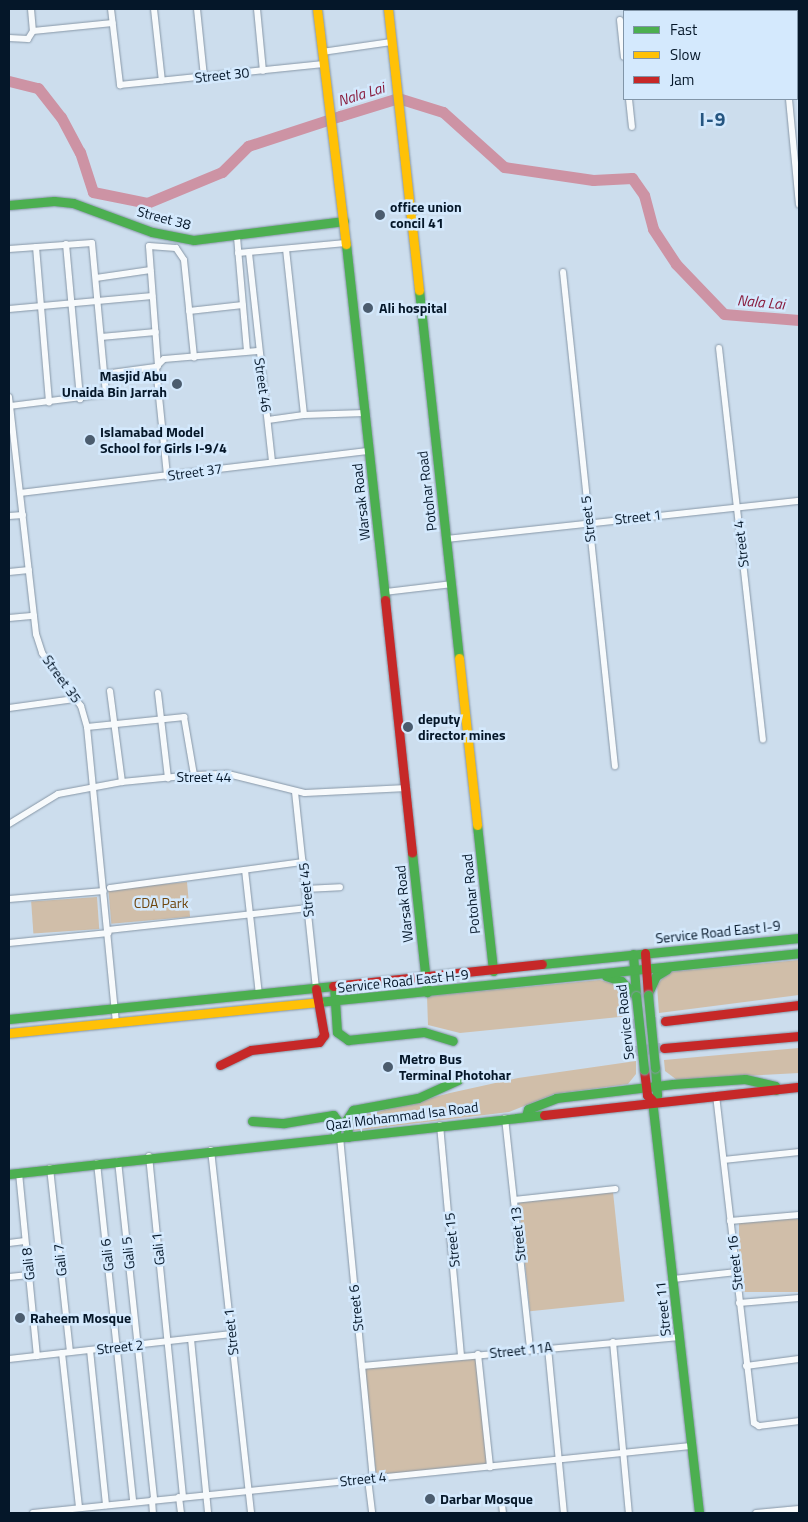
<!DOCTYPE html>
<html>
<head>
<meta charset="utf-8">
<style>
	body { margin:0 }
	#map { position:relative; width:808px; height:1522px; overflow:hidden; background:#ccdded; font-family:"Titillium Web",sans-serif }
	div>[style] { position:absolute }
	.green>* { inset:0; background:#d0bea9; transform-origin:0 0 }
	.river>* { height:11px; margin:-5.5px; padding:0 5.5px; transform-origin:5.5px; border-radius:5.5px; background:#cd93a4 }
	.primary-tunnel>* { height:10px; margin-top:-5px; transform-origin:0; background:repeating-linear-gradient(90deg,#aebfd0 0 10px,transparent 0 15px) }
	.roads { filter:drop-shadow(0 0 1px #8797a7) drop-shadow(0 0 1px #8797a7) }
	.street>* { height:6px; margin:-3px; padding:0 3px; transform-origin:3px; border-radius:3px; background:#f7fafc }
	.fast>* { height:9px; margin:-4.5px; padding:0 4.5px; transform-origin:4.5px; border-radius:4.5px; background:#4caf50 }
	.slow>* { height:9px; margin:-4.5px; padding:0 4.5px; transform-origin:4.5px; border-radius:4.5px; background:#ffc107 }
	.jam>* { height:9px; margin:-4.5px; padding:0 4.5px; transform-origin:4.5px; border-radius:4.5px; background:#c62828 }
	.bridges { filter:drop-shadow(0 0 1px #8797a7) drop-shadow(0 0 1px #8797a7) }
	.fast-bridge>* { height:9px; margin:-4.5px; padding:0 4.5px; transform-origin:4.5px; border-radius:4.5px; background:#4caf50 }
	.dots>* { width:14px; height:14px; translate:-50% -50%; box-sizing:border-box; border:2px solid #d4e9fd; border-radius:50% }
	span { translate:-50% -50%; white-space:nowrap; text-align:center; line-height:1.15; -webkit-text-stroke:5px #d4e9fd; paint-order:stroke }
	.street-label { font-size:14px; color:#051729 }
	.poi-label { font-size:14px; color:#051729; font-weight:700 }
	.left { translate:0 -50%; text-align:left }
	.right { translate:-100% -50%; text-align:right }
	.park-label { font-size:14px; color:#6f460e }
	.water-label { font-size:15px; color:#891b3d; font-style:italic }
	.district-label { font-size:19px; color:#255580; font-weight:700; letter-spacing:1px }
	.frame { position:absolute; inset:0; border:10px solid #051729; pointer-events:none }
	.legend { position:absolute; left:623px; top:10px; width:175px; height:90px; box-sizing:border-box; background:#d4e9fd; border:1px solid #8195a8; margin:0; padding:6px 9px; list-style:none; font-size:15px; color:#051729 }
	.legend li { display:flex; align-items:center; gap:10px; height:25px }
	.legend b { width:25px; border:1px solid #8195a8 }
</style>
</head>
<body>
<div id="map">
	<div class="green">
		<i style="left:187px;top:882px;width:35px;height:79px;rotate:85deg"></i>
		<i style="left:97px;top:897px;width:32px;height:66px;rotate:86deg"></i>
		<i style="clip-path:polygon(799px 960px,799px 995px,659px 1013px,657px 985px,668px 972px)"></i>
		<i style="clip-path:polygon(600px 980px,621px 986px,628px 1000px,629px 1016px,460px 1033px,428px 1025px,427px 996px)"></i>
		<i style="clip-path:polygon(799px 1048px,799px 1073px,677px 1080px,665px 1071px,664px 1060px)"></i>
		<i style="clip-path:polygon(636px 1061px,636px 1074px,628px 1084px,554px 1094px,509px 1112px,352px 1131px,354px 1118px,450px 1093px,518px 1078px)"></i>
		<i style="left:613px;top:1192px;width:110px;height:95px;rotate:84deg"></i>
		<i style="left:799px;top:1219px;width:73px;height:60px;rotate:90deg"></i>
		<i style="left:478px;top:1354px;width:114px;height:114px;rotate:84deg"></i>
	</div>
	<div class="river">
		<i style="left:9px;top:81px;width:30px;rotate:14deg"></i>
		<i style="left:38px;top:88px;width:37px;rotate:52deg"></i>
		<i style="left:61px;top:117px;width:40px;rotate:62deg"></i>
		<i style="left:80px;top:152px;width:42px;rotate:72deg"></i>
		<i style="left:93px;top:192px;width:55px;rotate:11.5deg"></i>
		<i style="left:147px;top:203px;width:81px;rotate:-22.5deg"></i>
		<i style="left:222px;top:172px;width:37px;rotate:-45deg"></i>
		<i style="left:248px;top:146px;width:97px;rotate:-18.1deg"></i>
		<i style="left:340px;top:116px;width:61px;rotate:-17.2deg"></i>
		<i style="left:398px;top:98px;width:47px;rotate:17.3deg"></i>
		<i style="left:443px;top:112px;width:82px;rotate:42deg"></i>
		<i style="left:504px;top:167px;width:90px;rotate:8.3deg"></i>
		<i style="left:593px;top:180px;width:39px;rotate:-3deg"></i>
		<i style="left:632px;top:178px;width:21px;rotate:55deg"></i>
		<i style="left:644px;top:195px;width:35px;rotate:75deg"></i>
		<i style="left:653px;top:229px;width:42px;rotate:56.7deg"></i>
		<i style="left:676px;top:264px;width:69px;rotate:46.2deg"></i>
		<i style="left:724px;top:314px;width:75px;rotate:4.6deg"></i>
	</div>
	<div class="primary-tunnel">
		<i style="left:631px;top:1024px;width:34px;rotate:-5deg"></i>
		<i style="left:628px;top:1052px;width:33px;rotate:-7deg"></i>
	</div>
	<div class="roads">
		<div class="street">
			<i style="left:31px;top:9px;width:22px;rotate:85deg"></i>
			<i style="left:33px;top:31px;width:80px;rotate:-5.7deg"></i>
			<i style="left:111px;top:9px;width:77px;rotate:83.2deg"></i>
			<i style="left:120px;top:85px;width:204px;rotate:-5.9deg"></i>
			<i style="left:154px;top:9px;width:72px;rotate:83.7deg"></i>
			<i style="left:197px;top:9px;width:68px;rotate:84.1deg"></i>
			<i style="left:257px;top:9px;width:62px;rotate:84.5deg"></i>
			<i style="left:780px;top:9px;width:2px;rotate:63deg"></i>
			<i style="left:620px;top:20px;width:37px;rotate:84deg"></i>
			<i style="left:9px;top:38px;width:19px;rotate:3deg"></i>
			<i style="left:28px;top:39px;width:9px;rotate:-58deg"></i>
			<i style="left:322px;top:52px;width:70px;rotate:-8.2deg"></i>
			<i style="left:629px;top:99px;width:28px;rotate:84deg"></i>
			<i style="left:789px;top:99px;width:106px;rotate:84.6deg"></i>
			<i style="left:237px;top:237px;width:114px;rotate:85deg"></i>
			<i style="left:66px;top:244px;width:156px;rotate:84.8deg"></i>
			<i style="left:36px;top:247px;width:156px;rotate:85.2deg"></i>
			<i style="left:9px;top:249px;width:83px;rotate:-4.1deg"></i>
			<i style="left:92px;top:243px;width:152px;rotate:84.7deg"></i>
			<i style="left:106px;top:394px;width:98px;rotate:172.9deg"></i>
			<i style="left:286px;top:249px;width:167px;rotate:83.8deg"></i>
			<i style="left:238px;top:253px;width:108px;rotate:-5.3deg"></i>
			<i style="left:249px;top:253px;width:210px;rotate:83.7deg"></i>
			<i style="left:563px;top:272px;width:497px;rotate:84deg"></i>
			<i style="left:96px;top:278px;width:55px;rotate:-8.4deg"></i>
			<i style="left:9px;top:309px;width:144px;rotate:-5.2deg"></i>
			<i style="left:189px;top:311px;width:54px;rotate:-6.3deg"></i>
			<i style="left:101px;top:337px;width:55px;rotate:-5.2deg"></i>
			<i style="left:719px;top:348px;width:394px;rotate:83.6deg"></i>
			<i style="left:158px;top:366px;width:120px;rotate:-94.3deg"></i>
			<i style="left:149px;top:246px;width:27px;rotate:4deg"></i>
			<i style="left:176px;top:248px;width:14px;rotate:56deg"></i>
			<i style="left:184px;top:260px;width:98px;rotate:84.1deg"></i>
			<i style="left:156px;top:367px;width:110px;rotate:84.2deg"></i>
			<i style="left:104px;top:374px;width:52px;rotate:-7.7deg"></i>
			<i style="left:156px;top:367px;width:11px;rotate:-45deg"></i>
			<i style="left:164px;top:359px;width:94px;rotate:-4.9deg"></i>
			<i style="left:9px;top:397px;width:239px;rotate:83.5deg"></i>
			<i style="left:36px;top:634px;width:20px;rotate:72deg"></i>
			<i style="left:42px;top:653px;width:66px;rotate:53.7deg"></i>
			<i style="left:81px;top:706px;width:22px;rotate:74deg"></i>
			<i style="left:87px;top:727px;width:296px;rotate:84.4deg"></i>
			<i style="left:268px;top:420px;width:36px;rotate:-8deg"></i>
			<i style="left:304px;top:415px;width:61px;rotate:-1.9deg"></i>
			<i style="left:20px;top:493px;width:352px;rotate:-6.9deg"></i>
			<i style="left:9px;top:516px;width:14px;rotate:-4deg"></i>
			<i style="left:447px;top:539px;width:354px;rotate:-6.2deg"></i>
			<i style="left:9px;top:572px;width:20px;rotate:-6deg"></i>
			<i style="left:385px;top:592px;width:67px;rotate:-6.8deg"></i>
			<i style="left:9px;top:618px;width:25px;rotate:-5deg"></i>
			<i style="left:110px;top:691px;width:92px;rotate:82.5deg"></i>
			<i style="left:158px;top:693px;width:86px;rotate:83.3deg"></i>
			<i style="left:9px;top:708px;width:66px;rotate:-7.9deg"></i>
			<i style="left:87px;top:727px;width:98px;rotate:-5.9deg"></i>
			<i style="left:184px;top:717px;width:59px;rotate:80.2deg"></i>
			<i style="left:295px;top:792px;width:198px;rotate:83.9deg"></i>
			<i style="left:9px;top:824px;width:57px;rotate:-31.5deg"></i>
			<i style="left:58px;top:794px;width:65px;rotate:-10.6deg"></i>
			<i style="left:122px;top:782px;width:72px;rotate:-5.6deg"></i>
			<i style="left:194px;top:775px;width:34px;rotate:-2deg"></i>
			<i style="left:228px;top:774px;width:79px;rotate:13.9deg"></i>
			<i style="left:305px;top:793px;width:102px;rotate:-2.8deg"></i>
			<i style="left:245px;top:870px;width:125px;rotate:83.6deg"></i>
			<i style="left:110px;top:888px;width:195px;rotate:-7.7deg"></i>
			<i style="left:305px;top:889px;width:35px;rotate:-3deg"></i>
			<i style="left:9px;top:899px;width:95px;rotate:-4.8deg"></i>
			<i style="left:108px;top:930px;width:201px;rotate:-6.3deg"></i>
			<i style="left:9px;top:943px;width:100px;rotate:-5.8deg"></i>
			<i style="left:716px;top:1095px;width:330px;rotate:83.4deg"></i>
			<i style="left:754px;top:1423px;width:6px;rotate:31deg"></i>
			<i style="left:759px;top:1426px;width:40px;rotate:-7.1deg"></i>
			<i style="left:505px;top:1118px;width:233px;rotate:83.8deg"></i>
			<i style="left:440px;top:1125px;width:232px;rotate:84.8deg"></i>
			<i style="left:340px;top:1137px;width:343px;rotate:84.5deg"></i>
			<i style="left:211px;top:1150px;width:365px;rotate:83.7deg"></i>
			<i style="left:149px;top:1156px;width:343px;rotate:84.3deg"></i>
			<i style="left:724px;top:1160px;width:75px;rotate:-6.1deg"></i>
			<i style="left:118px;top:1161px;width:341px;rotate:83.9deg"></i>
			<i style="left:97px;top:1163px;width:341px;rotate:83.9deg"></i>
			<i style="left:50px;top:1168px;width:185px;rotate:83.8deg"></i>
			<i style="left:19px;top:1173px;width:184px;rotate:84.4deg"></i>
			<i style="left:514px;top:1200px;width:102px;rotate:-6.2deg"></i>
			<i style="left:730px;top:1221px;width:69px;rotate:-5deg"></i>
			<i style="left:9px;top:1243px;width:16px;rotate:-7deg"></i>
			<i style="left:9px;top:1277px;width:20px;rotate:-6deg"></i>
			<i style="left:673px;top:1279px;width:64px;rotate:-6.2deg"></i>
			<i style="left:739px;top:1303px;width:60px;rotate:-4.8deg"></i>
			<i style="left:191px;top:1339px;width:175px;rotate:84.4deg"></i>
			<i style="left:613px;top:1342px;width:172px;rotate:84.7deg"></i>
			<i style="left:548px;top:1348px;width:166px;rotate:84.5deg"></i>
			<i style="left:90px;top:1350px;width:156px;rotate:84.1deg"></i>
			<i style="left:62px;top:1353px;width:156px;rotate:83.7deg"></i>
			<i style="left:478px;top:1354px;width:114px;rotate:83.9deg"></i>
			<i style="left:9px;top:1359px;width:224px;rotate:-6.4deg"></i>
			<i style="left:362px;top:1366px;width:319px;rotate:-5.2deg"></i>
			<i style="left:746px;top:1366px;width:53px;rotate:-7.5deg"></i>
			<i style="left:368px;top:1479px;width:34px;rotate:83deg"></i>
			<i style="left:179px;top:1497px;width:16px;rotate:83deg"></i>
			<i style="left:152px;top:1500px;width:13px;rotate:86deg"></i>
			<i style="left:502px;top:1505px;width:8px;rotate:83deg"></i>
			<i style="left:33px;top:1513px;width:661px;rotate:-5.81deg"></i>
			<i style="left:756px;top:1513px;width:43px;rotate:-5.3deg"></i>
		</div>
		<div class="fast">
			<i style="left:9px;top:205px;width:45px;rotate:-5.1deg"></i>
			<i style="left:54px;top:201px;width:19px;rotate:6deg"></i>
			<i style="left:73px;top:203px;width:84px;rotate:20.2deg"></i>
			<i style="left:152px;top:232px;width:43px;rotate:10.8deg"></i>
			<i style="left:194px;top:240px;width:151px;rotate:-7.2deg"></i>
			<i style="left:346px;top:244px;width:358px;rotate:83.7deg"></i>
			<i style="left:419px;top:290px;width:370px;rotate:83.8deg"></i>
			<i style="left:477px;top:825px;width:147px;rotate:83.7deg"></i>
			<i style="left:412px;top:853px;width:140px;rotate:83.8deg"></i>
			<i style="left:633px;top:954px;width:41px;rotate:85.8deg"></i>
			<i style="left:542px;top:964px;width:258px;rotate:-5.8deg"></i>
			<i style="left:606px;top:976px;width:16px;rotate:18deg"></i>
			<i style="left:621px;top:981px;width:21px;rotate:45deg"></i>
			<i style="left:334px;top:986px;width:46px;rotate:86.3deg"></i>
			<i style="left:337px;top:1032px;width:14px;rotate:36deg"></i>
			<i style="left:348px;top:1040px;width:76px;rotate:-6deg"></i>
			<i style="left:424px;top:1032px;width:30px;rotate:17deg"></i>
			<i style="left:648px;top:993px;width:19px;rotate:-65deg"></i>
			<i style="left:656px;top:976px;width:13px;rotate:-32deg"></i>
			<i style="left:318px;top:1002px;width:483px;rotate:-5.8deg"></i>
			<i style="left:9px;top:1019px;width:326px;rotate:-5.8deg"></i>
			<i style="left:652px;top:1100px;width:416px;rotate:83.5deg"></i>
			<i style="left:652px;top:1100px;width:7px;rotate:-45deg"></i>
			<i style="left:657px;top:1095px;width:27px;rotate:-94deg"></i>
			<i style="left:526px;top:1116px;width:7px;rotate:-74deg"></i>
			<i style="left:528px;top:1109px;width:30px;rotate:-21deg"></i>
			<i style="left:556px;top:1098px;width:118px;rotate:-6.8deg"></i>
			<i style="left:673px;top:1084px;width:72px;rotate:-4deg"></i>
			<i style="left:745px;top:1079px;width:31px;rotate:13deg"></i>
			<i style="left:775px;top:1086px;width:4px;rotate:76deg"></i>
			<i style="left:252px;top:1121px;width:32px;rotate:4deg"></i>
			<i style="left:284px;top:1123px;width:50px;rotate:-9.3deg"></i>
			<i style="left:333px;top:1115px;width:8px;rotate:50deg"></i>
			<i style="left:338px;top:1121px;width:17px;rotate:100deg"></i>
			<i style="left:348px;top:1137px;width:18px;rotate:-93deg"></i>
			<i style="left:347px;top:1119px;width:11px;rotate:-56deg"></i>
			<i style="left:353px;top:1110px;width:66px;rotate:-10.5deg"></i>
			<i style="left:418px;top:1098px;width:44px;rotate:-24.2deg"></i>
			<i style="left:9px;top:1174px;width:538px;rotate:-6.29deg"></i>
		</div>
		<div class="slow">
			<i style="left:317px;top:9px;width:237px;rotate:83deg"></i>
			<i style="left:388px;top:9px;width:283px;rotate:83.7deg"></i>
			<i style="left:459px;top:658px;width:168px;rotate:83.8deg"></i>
			<i style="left:9px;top:1033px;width:311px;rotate:-5.7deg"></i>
		</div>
		<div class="jam">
			<i style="left:385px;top:600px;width:254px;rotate:83.9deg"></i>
			<i style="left:645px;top:953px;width:42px;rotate:85.9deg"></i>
			<i style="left:333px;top:986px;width:210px;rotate:-6deg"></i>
			<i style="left:665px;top:1021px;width:135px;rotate:-6.8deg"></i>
			<i style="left:664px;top:1048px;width:136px;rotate:-5.1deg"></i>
			<i style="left:220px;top:1065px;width:34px;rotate:-26deg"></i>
			<i style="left:251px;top:1050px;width:68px;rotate:-6.7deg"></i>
			<i style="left:319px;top:1042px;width:9px;rotate:-54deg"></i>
			<i style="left:324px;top:1035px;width:47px;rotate:-99.9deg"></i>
			<i style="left:644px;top:1070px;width:25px;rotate:83deg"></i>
			<i style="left:647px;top:1095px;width:7px;rotate:45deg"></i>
			<i style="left:544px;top:1115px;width:257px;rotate:-6.3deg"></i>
		</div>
	</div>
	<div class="bridges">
		<div class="fast-bridge">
			<i style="left:648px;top:995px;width:73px;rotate:84.5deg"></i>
			<i style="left:636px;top:996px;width:74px;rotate:83.8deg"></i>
		</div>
	</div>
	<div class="dots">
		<i style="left:380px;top:215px;background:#4b5c6e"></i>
		<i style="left:368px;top:308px;background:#4b5c6e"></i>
		<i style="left:177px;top:384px;background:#4b5c6e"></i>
		<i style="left:90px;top:440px;background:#4b5c6e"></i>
		<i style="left:408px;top:727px;background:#4b5c6e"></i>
		<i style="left:388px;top:1067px;background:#4b5c6e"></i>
		<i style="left:20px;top:1318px;background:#4b5c6e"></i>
		<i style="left:430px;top:1499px;background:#4b5c6e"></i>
	</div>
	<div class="street-label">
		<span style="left:222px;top:75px;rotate:-6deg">Street 30</span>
		<span style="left:164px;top:218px;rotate:15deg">Street 38</span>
		<span style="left:263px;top:385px;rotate:82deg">Street 46</span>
		<span style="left:195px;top:472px;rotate:-8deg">Street 37</span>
		<span style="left:427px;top:491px;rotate:-97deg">Potohar Road</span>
		<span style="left:361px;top:502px;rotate:-96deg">Warsak Road</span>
		<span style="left:638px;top:517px;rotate:-6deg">Street 1</span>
		<span style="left:588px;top:519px;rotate:-96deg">Street 5</span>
		<span style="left:741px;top:544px;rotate:-97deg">Street 4</span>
		<span style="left:62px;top:679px;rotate:54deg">Street 35</span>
		<span style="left:204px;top:777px">Street 44</span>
		<span style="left:306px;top:890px;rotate:-96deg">Street 45</span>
		<span style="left:471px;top:894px;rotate:-96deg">Potohar Road</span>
		<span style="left:404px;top:904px;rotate:-96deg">Warsak Road</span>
		<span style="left:718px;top:932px;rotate:-6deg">Service Road East I-9</span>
		<span style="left:403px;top:981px;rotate:-6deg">Service Road East H-9</span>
		<span style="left:625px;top:1022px;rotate:-96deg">Service Road</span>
		<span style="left:402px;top:1116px;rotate:-7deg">Qazi Mohammad Isa Road</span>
		<span style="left:518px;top:1234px;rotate:-96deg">Street 13</span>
		<span style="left:452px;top:1240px;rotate:-96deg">Street 15</span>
		<span style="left:158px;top:1249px;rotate:-96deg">Gali 1</span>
		<span style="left:128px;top:1253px;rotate:-96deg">Gali 5</span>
		<span style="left:107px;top:1255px;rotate:-96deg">Gali 6</span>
		<span style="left:60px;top:1260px;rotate:-96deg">Gali 7</span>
		<span style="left:735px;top:1263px;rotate:-96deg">Street 16</span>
		<span style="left:28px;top:1264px;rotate:-96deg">Gali 8</span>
		<span style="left:356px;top:1308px;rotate:-96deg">Street 6</span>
		<span style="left:663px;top:1309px;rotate:-96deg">Street 11</span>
		<span style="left:231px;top:1332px;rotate:-96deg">Street 1</span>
		<span style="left:120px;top:1347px;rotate:-6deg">Street 2</span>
		<span style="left:521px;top:1350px;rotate:-6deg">Street 11A</span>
		<span style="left:363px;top:1479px;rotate:-6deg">Street 4</span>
	</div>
	<div class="poi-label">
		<span class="left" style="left:390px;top:215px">office union<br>concil 41</span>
		<span class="left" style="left:379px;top:308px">Ali hospital</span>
		<span class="right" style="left:167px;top:384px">Masjid Abu<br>Unaida Bin Jarrah</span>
		<span class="left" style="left:100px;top:440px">Islamabad Model<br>School for Girls I-9/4</span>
		<span class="left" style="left:418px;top:727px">deputy<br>director mines</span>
		<span class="left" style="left:399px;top:1067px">Metro Bus<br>Terminal Photohar</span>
		<span class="left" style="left:30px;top:1318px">Raheem Mosque</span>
		<span class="left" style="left:440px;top:1499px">Darbar Mosque</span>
	</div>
	<div class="park-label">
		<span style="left:161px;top:903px">CDA Park</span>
	</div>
	<div class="water-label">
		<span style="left:361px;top:94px;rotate:-17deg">Nala Lai</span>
		<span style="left:761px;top:302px;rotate:5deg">Nala Lai</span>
	</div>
	<div class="district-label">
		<span style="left:713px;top:119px">I-9</span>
	</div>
	<div class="frame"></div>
	<ul class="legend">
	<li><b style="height:6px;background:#4caf50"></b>Fast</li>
	<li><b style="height:6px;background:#ffc107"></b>Slow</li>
	<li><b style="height:6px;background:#c62828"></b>Jam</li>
	</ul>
</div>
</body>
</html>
